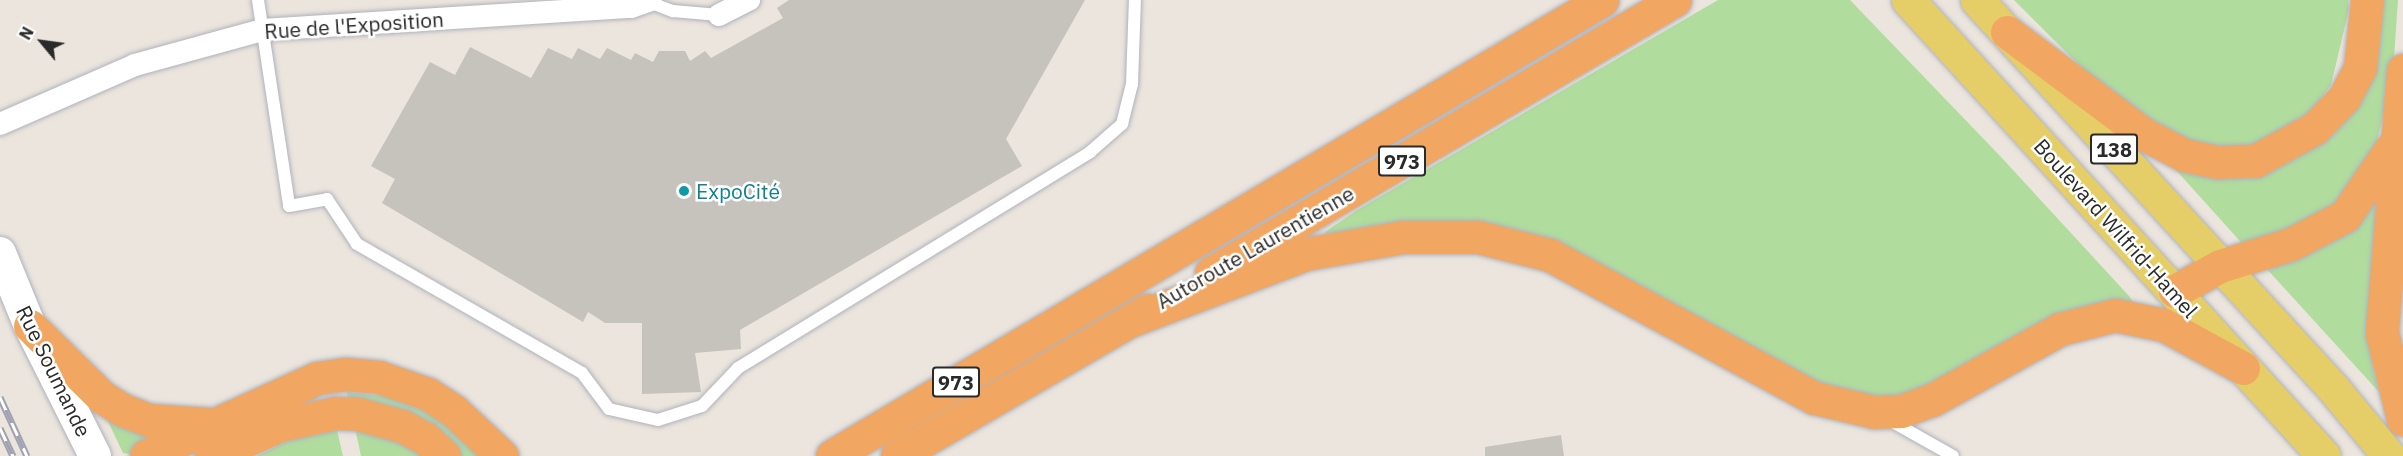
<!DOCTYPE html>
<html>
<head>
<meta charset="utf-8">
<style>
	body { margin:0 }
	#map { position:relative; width:2403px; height:456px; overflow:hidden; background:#ebe5dd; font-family:"IBM Plex Sans",sans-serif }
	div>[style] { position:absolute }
	.green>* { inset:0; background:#b0dd9d }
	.building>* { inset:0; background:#c6c2bc }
	.roads { filter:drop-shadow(0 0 2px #b0b2bc) drop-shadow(0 0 2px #b0b2bc) }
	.lane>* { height:12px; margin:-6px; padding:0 6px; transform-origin:6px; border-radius:6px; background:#fff }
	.street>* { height:22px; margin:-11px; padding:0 11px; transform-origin:11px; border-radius:11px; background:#fff }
	.secondary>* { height:32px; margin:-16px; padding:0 16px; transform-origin:16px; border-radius:16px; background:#fff }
	.primary>* { height:33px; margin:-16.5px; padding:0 16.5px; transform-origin:16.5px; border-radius:16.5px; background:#e5ce67 }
	.highway>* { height:33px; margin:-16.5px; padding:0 16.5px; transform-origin:16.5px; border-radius:16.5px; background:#f1a761 }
	.rail>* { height:7px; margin-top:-3.5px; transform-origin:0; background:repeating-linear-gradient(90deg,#fff 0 14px,#a0a2b2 0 28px); box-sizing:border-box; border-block:2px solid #a0a2b2 }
	.dots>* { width:16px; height:16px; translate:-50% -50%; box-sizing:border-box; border:3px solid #fff; border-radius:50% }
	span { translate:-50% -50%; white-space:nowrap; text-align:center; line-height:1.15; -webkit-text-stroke:5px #fff; paint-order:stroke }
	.shield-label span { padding:2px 4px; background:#fff; border:2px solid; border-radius:4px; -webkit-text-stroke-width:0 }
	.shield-label { font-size:20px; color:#2a2a2a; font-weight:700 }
	.street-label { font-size:21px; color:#2a2a2a }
	.culture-label { font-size:21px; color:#0d838f }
	.left { translate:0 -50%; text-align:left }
	.north { position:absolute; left:12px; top:12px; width:60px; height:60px; -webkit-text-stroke:4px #fff; paint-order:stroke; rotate:299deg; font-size:16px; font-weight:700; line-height:24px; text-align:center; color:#2a2a2a }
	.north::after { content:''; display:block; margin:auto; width:21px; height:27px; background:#2a2a2a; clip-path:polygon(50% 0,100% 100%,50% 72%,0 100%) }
</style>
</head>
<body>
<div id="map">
	<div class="green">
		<i style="clip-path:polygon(1718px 0,1850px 0,2001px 157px,2129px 296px,2139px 312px,1953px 382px,1894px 399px,1835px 393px,1588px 262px,1327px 239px,1325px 232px,1357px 210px)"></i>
		<i style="clip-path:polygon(2014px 0,2348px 0,2349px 9px,2331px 85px,2309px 114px,2250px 147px,2207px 148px,2173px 140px,2091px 77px)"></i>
		<i style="clip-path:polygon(2379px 0,2398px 0,2393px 73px,2373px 158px,2341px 209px,2248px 250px,2175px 169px,2227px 179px,2250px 176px,2275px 170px,2320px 143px)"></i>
		<i style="clip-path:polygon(2371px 197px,2378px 199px,2372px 363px,2379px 392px,2265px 267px)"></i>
		<i style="clip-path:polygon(347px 392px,384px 396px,421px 410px,444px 423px,481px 456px,459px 456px,348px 401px)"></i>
		<i style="clip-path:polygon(102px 409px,163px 434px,130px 454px,123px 453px)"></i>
		<i style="clip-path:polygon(336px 426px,343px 456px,257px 456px,296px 437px)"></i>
		<i style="clip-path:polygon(355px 428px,386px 433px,423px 456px,361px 456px)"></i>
	</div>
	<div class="building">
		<i style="clip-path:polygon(789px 0,1085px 0,1006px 139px,1022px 166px,740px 330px,741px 349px,695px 353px,701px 392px,642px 394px,642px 323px,605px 323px,588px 312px,583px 322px,382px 203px,395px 179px,371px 166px,430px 62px,455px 75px,470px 47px,531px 78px,548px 48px,572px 59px,578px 48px,600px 59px,607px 48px,631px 60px,635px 53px,653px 62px,659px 51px,685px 51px,690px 61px,705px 51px,711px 58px,783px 18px,777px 8px)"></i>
		<i style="clip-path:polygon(1561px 435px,1564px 456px,1485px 456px,1485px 447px)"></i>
	</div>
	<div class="roads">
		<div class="lane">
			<i style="left:258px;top:0;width:208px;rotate:81.4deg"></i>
			<i style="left:289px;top:206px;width:39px;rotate:-10deg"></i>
			<i style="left:327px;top:199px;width:54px;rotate:56.3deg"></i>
			<i style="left:357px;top:244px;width:259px;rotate:29.8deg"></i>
			<i style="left:582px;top:373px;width:45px;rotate:53.1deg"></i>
			<i style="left:609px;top:409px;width:50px;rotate:12.7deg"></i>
			<i style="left:658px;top:420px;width:46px;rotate:-17.7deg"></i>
			<i style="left:702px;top:406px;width:52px;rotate:-46.5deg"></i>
			<i style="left:738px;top:368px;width:413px;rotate:-31.5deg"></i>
			<i style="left:1090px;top:152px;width:43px;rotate:-41.2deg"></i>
			<i style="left:1122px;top:124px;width:41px;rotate:-76deg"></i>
			<i style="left:1132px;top:84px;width:84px;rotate:-88deg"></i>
			<i style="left:649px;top:2px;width:26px;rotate:21deg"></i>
			<i style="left:673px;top:11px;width:46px;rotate:5deg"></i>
			<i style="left:719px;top:15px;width:5px;rotate:-37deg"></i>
			<i style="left:1891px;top:421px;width:71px;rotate:29.4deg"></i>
		</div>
		<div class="street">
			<i style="left:719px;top:15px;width:34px;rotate:-27deg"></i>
			<i style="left:0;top:124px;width:147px;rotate:-23.6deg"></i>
			<i style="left:135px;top:65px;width:132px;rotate:-15.4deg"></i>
			<i style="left:262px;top:30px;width:370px;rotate:-3.6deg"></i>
			<i style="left:631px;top:7px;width:21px;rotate:-19deg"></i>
		</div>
		<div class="secondary">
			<i style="left:0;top:253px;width:79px;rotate:67.7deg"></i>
			<i style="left:30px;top:326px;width:145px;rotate:63.4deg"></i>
		</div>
		<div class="primary">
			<i style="left:1908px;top:0;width:617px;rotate:47.63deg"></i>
			<i style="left:1977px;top:0;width:527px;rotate:47.46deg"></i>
			<i style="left:2333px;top:388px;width:88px;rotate:50.5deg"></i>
		</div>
		<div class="highway">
			<i style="left:2007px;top:32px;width:169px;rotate:36.8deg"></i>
			<i style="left:2142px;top:133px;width:47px;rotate:27.6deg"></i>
			<i style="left:2184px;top:155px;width:35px;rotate:12deg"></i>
			<i style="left:2218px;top:162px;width:37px;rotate:-2deg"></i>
			<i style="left:2255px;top:161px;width:68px;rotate:-28.8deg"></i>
			<i style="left:2315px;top:128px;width:42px;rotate:-46deg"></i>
			<i style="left:2344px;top:98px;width:34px;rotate:-62deg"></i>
			<i style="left:2360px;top:68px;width:68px;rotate:-84.1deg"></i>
			<i style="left:2403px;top:70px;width:264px;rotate:94.6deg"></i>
			<i style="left:2382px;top:333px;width:89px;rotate:76.3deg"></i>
			<i style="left:1211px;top:273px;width:538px;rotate:-30.47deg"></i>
			<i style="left:2175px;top:291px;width:51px;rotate:-29.1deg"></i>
			<i style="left:2220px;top:266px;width:74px;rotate:-17.2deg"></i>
			<i style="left:2291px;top:244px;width:61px;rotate:-27.4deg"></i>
			<i style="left:2345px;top:216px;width:83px;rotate:-55.7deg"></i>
			<i style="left:1129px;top:321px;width:188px;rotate:-20.8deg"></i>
			<i style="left:1305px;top:254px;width:98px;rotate:-9.9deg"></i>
			<i style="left:1402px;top:237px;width:76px"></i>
			<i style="left:1478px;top:237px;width:74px;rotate:14deg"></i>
			<i style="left:1550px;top:255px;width:301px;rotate:28.4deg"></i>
			<i style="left:1815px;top:398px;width:61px;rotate:13.3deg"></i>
			<i style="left:1874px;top:412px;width:27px;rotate:-2deg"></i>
			<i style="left:1901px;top:411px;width:33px;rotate:-20deg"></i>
			<i style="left:1932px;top:400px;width:146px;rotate:-29deg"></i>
			<i style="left:2060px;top:329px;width:57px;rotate:-14.3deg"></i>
			<i style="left:2115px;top:315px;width:50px;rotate:11.5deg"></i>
			<i style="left:2164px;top:325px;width:90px;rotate:28.6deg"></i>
			<i style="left:30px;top:326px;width:101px;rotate:44.6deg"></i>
			<i style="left:102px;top:397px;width:25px;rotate:32deg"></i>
			<i style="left:123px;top:410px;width:28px;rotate:21deg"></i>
			<i style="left:149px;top:420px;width:59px;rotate:3.9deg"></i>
			<i style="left:146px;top:456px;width:188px;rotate:-24.5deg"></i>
			<i style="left:317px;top:378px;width:28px;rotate:-8deg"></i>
			<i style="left:345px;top:374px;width:34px;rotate:5deg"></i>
			<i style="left:379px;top:377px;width:52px;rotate:19.1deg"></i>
			<i style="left:428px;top:394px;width:31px;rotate:33deg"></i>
			<i style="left:454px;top:411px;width:66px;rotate:43.2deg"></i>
			<i style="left:211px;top:456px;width:76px;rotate:-24.2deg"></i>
			<i style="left:280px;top:425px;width:56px;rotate:-12.3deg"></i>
			<i style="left:335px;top:413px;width:23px;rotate:2deg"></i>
			<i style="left:358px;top:414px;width:46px;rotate:15.3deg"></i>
			<i style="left:402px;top:426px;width:26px;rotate:28deg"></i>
			<i style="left:425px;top:438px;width:26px;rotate:43deg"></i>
			<i style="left:832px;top:456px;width:895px;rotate:-30.63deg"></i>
			<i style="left:897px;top:456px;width:290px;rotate:-30.2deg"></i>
		</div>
	</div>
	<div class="rail">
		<i style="left:0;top:397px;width:65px;rotate:65.4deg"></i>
		<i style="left:0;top:428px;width:31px;rotate:65deg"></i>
	</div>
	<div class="dots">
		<i style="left:684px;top:191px;background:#0f9aa8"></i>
	</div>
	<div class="shield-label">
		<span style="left:2114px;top:149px">138</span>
		<span style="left:1402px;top:161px">973</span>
		<span style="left:956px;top:382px">973</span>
	</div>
	<div class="street-label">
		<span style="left:354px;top:25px;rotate:-4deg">Rue de l'Exposition</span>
		<span style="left:2116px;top:228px;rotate:48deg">Boulevard Wilfrid-Hamel</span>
		<span style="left:1255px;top:247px;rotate:-30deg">Autoroute Laurentienne</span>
		<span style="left:54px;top:371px;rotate:64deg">Rue Soumande</span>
	</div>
	<div class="culture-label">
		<span class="left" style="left:696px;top:191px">ExpoCité</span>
	</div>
	<div class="north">N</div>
</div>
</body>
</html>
